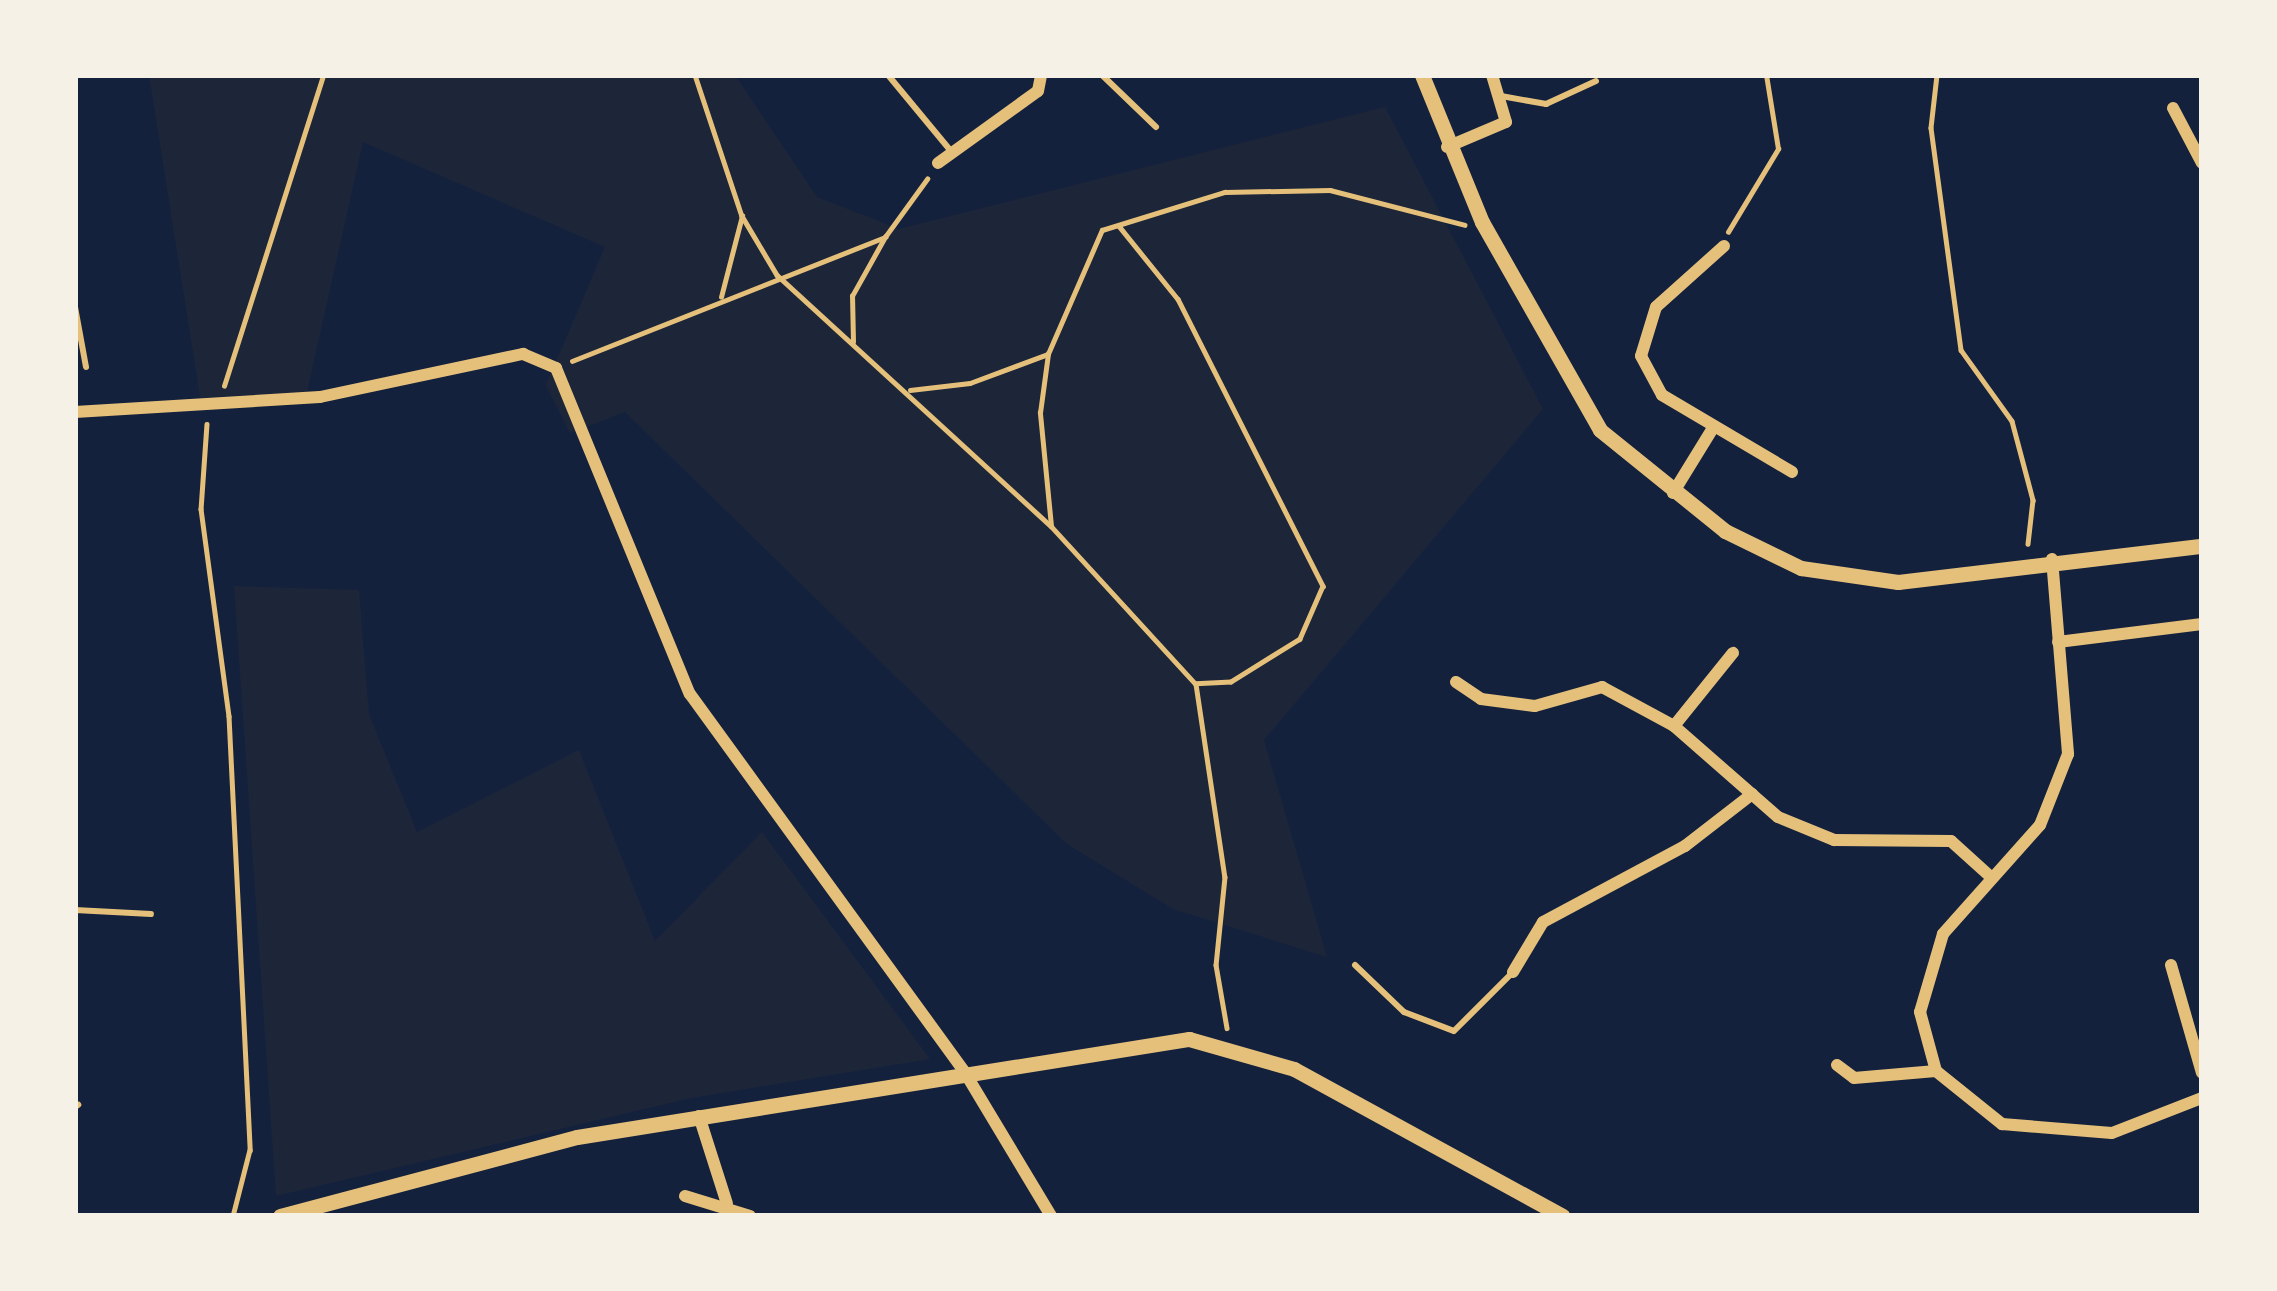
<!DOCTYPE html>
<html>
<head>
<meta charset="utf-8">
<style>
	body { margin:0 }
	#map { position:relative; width:2277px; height:1291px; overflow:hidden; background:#14213d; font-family:"Public Sans",sans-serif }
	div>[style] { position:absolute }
	.green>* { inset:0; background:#1d2539 }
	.path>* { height:4.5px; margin:-2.25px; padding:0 2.25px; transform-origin:2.25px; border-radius:2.25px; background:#e5c07b }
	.service>* { height:6px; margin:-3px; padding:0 3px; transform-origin:3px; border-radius:3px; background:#e5c07b }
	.minor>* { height:12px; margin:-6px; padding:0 6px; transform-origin:6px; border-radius:6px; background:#e5c07b }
	.tertiary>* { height:15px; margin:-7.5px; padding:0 7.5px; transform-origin:7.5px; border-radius:7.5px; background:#e5c07b }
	span { translate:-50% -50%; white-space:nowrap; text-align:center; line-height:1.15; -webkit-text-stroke:9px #f6f1e7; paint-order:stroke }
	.frame { position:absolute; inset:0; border:78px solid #f6f1e7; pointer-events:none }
</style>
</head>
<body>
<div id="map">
	<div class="green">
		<i style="clip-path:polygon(149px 75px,735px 75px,817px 197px,899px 229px,1385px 107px,1543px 409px,1264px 740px,1327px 957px,1173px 909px,1067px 844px,625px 412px,570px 433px,546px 385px,605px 247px,363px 142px,307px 392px,201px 403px)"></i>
		<i style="clip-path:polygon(234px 586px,359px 590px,369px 714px,417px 832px,579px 750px,655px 941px,762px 832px,930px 1059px,691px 1098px,276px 1196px)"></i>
	</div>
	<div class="path">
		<i style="left:695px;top:75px;width:149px;rotate:71.6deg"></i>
		<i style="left:742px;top:216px;width:69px;rotate:59.3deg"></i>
		<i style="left:777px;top:275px;width:372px;rotate:42.5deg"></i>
		<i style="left:1051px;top:526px;width:214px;rotate:47.5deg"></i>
		<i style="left:1196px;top:684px;width:195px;rotate:81.5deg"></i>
		<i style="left:1225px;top:877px;width:88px;rotate:95.8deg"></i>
		<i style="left:1216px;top:965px;width:64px;rotate:80.1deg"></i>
		<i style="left:1937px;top:75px;width:53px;rotate:96.5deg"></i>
		<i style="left:1931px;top:128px;width:224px;rotate:82.3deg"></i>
		<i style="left:1961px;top:350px;width:87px;rotate:54.3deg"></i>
		<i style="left:2012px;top:421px;width:82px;rotate:75.1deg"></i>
		<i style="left:2033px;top:500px;width:44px;rotate:96.5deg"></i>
		<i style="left:1119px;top:226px;width:94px;rotate:51.1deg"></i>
		<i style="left:1178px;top:299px;width:322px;rotate:63.2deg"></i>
		<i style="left:1323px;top:586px;width:58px;rotate:113.5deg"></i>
		<i style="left:1300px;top:639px;width:81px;rotate:148.1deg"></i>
		<i style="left:1231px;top:682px;width:35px;rotate:177deg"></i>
		<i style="left:1728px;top:232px;width:97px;rotate:-58.9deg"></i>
		<i style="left:1778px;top:149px;width:75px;rotate:-99.2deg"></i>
		<i style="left:721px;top:297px;width:84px;rotate:-75.5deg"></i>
		<i style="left:853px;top:342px;width:46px;rotate:-91.2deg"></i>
		<i style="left:852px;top:296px;width:68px;rotate:-60.8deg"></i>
		<i style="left:572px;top:361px;width:337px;rotate:-21.6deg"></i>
		<i style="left:885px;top:237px;width:72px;rotate:-54.1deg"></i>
		<i style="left:224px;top:386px;width:326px;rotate:-72.3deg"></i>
		<i style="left:910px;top:390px;width:60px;rotate:-6.7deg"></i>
		<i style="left:970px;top:383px;width:83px;rotate:-20.4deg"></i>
		<i style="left:207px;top:424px;width:85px;rotate:94deg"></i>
		<i style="left:201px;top:509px;width:209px;rotate:82.3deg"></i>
		<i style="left:229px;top:716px;width:435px;rotate:87.2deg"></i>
		<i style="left:250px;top:1150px;width:68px;rotate:104.4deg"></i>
		<i style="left:1051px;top:526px;width:114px;rotate:-95.6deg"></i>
		<i style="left:1040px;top:413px;width:60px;rotate:-82.3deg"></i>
		<i style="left:1048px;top:354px;width:135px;rotate:-66.5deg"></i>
		<i style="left:1102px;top:230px;width:129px;rotate:-17.2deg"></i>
		<i style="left:1225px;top:192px;width:105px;rotate:-1.1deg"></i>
		<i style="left:1330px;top:190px;width:139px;rotate:14.5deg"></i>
	</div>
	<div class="service">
		<i style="left:888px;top:75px;width:97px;rotate:50.4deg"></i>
		<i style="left:1102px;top:75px;width:75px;rotate:43.9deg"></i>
		<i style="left:1501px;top:96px;width:46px;rotate:10.1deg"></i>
		<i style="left:1546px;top:104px;width:55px;rotate:-24.7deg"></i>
		<i style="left:75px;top:307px;width:61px;rotate:79.6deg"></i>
		<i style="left:75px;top:910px;width:76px;rotate:3deg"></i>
		<i style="left:1355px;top:965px;width:68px;rotate:43.8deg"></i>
		<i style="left:1404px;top:1012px;width:53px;rotate:20.8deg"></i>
		<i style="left:1454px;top:1031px;width:83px;rotate:-45deg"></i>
		<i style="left:75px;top:1107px;width:4px;rotate:-34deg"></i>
	</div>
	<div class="minor">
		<i style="left:2173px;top:108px;width:62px;rotate:62.2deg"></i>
		<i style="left:1447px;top:147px;width:64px;rotate:-23deg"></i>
		<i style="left:1506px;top:122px;width:49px;rotate:-106.6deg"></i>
		<i style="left:938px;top:163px;width:123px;rotate:-35.8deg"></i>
		<i style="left:1038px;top:91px;width:16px;rotate:-79deg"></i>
		<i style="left:1724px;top:246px;width:91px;rotate:138.1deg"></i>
		<i style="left:1656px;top:307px;width:51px;rotate:107deg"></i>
		<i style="left:1641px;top:356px;width:44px;rotate:61.7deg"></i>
		<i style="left:1662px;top:395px;width:151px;rotate:30.6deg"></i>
		<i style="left:75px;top:412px;width:245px;rotate:-3.5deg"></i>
		<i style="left:320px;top:397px;width:208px;rotate:-12deg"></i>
		<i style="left:523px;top:354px;width:36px;rotate:23deg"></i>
		<i style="left:556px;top:368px;width:352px;rotate:67.7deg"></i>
		<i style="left:690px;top:694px;width:466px;rotate:54deg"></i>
		<i style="left:964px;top:1071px;width:169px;rotate:59deg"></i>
		<i style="left:1673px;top:493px;width:76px;rotate:-58.4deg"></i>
		<i style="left:2052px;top:559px;width:196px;rotate:85.3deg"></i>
		<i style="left:2068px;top:754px;width:76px;rotate:111.5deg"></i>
		<i style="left:2040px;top:825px;width:146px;rotate:131.7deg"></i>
		<i style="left:1943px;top:934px;width:81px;rotate:106.4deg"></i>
		<i style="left:1920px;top:1012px;width:61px;rotate:74.8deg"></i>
		<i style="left:1936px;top:1071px;width:85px;rotate:38.8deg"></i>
		<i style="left:2002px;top:1124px;width:110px;rotate:4.7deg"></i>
		<i style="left:2112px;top:1133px;width:97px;rotate:-21.3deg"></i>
		<i style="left:2058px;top:642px;width:145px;rotate:-7.1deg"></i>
		<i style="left:1456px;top:682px;width:30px;rotate:34deg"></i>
		<i style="left:1481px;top:699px;width:54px;rotate:7.4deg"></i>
		<i style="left:1535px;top:706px;width:70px;rotate:-15.8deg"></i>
		<i style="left:1602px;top:687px;width:82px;rotate:28.4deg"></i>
		<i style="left:1674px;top:726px;width:138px;rotate:41.2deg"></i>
		<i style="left:1778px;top:817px;width:61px;rotate:22.3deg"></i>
		<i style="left:1834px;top:840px;width:117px;rotate:0.5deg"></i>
		<i style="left:1951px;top:841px;width:55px;rotate:42.1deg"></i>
		<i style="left:1674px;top:726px;width:94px;rotate:-51.1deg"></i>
		<i style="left:2171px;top:965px;width:112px;rotate:74deg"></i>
		<i style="left:1513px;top:972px;width:58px;rotate:-59deg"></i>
		<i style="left:1543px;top:922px;width:161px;rotate:-28.2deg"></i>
		<i style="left:1685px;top:846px;width:85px;rotate:-37.8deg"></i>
		<i style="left:1837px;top:1065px;width:21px;rotate:37deg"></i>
		<i style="left:1854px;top:1078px;width:82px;rotate:-4.9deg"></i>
		<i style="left:699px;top:1116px;width:92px;rotate:72.3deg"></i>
		<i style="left:685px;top:1196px;width:68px;rotate:17.1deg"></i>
	</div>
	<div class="tertiary">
		<i style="left:1422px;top:75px;width:159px;rotate:67.8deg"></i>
		<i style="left:1482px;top:222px;width:239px;rotate:60.4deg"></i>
		<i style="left:1600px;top:430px;width:161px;rotate:38.9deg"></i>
		<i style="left:1725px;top:531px;width:85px;rotate:26deg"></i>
		<i style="left:1801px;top:568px;width:98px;rotate:8.2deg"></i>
		<i style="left:1898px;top:582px;width:306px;rotate:-6.8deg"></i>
		<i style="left:280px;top:1216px;width:307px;rotate:-14.9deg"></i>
		<i style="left:577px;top:1137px;width:620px;rotate:-9.1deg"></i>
		<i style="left:1189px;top:1039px;width:109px;rotate:15.9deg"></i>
		<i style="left:1294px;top:1069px;width:306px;rotate:28.7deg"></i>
	</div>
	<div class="frame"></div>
</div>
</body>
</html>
